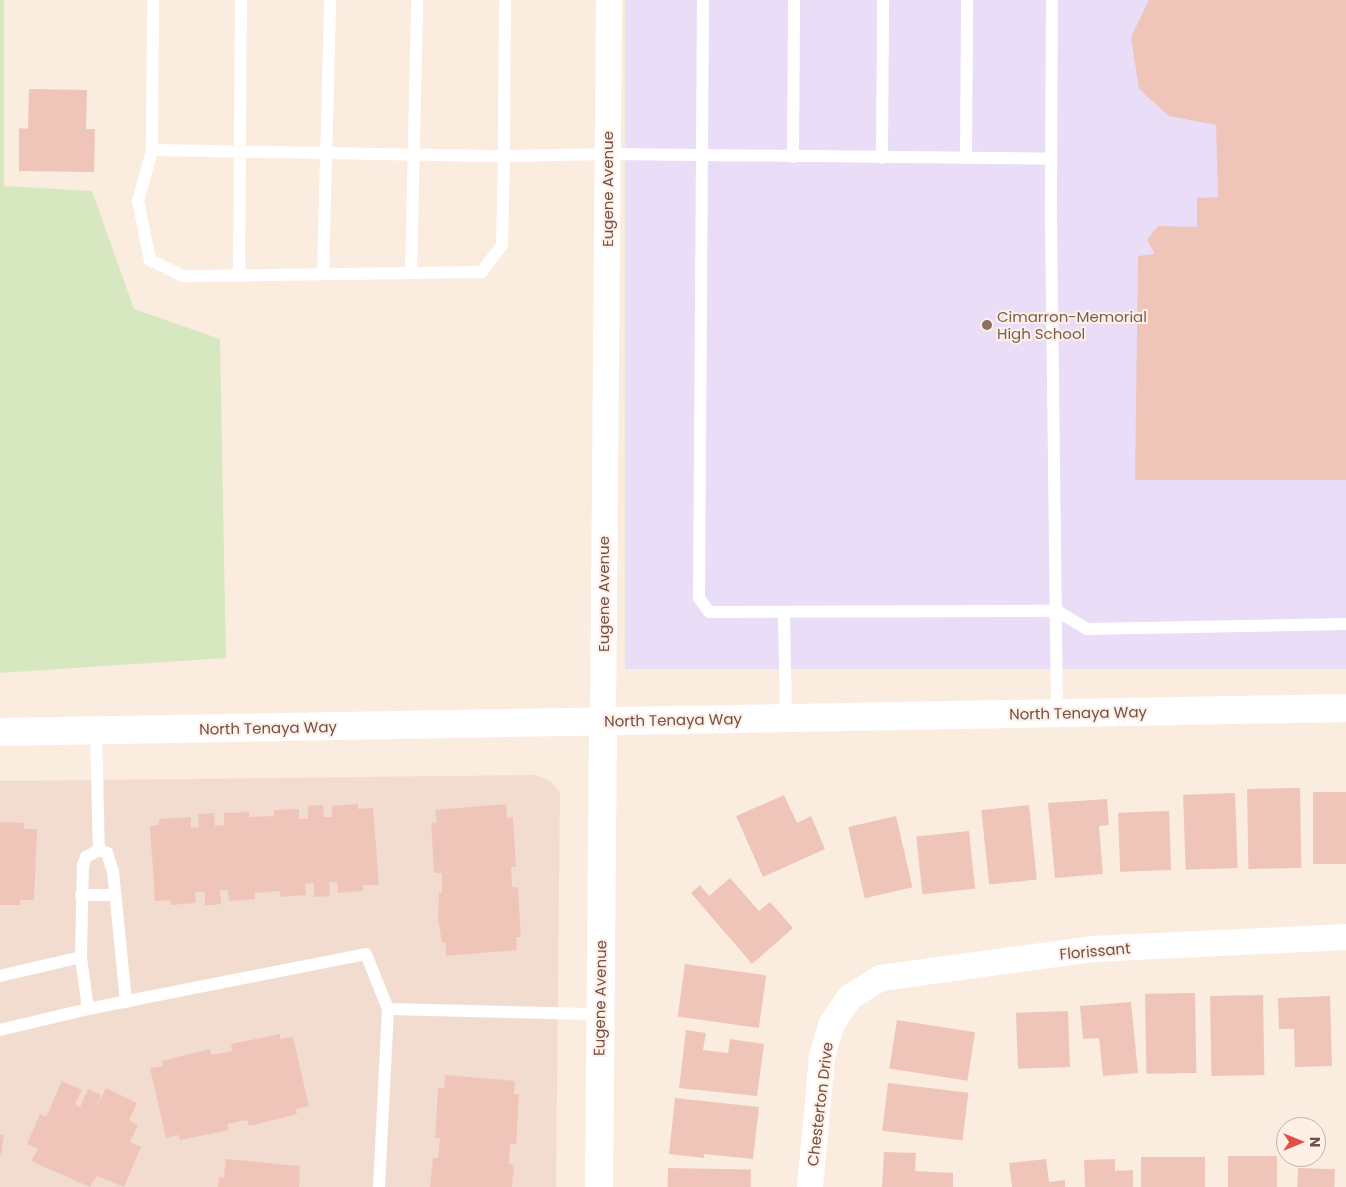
<!DOCTYPE html>
<html>
<head>
<meta charset="utf-8">
<style>
	body { margin:0 }
	#map { position:relative; width:1346px; height:1187px; overflow:hidden; background:#fbece0; font-family:Poppins,sans-serif }
	div>[style] { position:absolute }
	.residential>* { inset:0; background:#f2dccf }
	.education>* { inset:0; background:#e9ddf7; transform-origin:0 0 }
	.green>* { inset:0; background:#d7e8c0 }
	.building>* { inset:0; background:#f0c5b9; transform-origin:0 0 }
	.service>* { height:12px; margin:-6px; padding:0 6px; transform-origin:6px; border-radius:6px; background:#fff }
	.minor>* { height:26px; margin:-13px; padding:0 13px; transform-origin:13px; border-radius:13px; background:#fff }
	.tertiary>* { height:28px; margin:-14px; padding:0 14px; transform-origin:14px; border-radius:14px; background:#fff }
	.secondary>* { height:28px; margin:-14px; padding:0 14px; transform-origin:14px; border-radius:14px; background:#fff }
	.dots>* { width:14px; height:14px; translate:-50% -50%; box-sizing:border-box; border:2px solid #fef0e6; border-radius:50% }
	span { translate:-50% -50%; white-space:nowrap; text-align:center; line-height:1.15; -webkit-text-stroke:4px #fef0e6; paint-order:stroke }
	.street-label { font-size:15px; color:#715049 }
	.education-label { font-size:15px; color:#785e54 }
	.left { translate:0 -50%; text-align:left }
	.north { position:absolute; left:1276px; top:1117px; width:50px; height:50px; box-sizing:border-box; background:#fef0e6; border:1px solid #c6b0a7; border-radius:50%; rotate:90deg; font-size:14px; font-weight:700; line-height:20px; text-align:center; color:#715049 }
	.north::after { content:''; display:block; margin:auto; width:18px; height:22px; background:#e24f48; clip-path:polygon(50% 0,100% 100%,50% 72%,0 100%) }
</style>
</head>
<body>
<div id="map">
	<div class="residential">
		<i style="clip-path:polygon(536px 775px,550px 781px,560px 792px,556px 1187px,0 1187px,0 781px)"></i>
	</div>
	<div class="education">
		<i style="left:625px;top:0;width:721px;height:669px"></i>
	</div>
	<div class="green">
		<i style="clip-path:polygon(0 0,4px 0,4px 186px,92px 191px,134px 309px,220px 339px,226px 658px,0 673px)"></i>
	</div>
	<div class="building">
		<i style="clip-path:polygon(1149px 0,1346px 0,1346px 480px,1135px 480px,1138px 256px,1155px 254px,1147px 240px,1158px 226px,1197px 227px,1197px 198px,1218px 197px,1216px 125px,1169px 116px,1139px 89px,1131px 37px)"></i>
		<i style="clip-path:polygon(29px 89px,87px 90px,86px 129px,95px 129px,94px 172px,19px 171px,19px 128px,28px 129px)"></i>
		<i style="left:1300px;top:788px;width:80px;height:53px;rotate:89deg"></i>
		<i style="left:1346px;top:792px;width:72px;height:33px;rotate:90deg"></i>
		<i style="left:1235px;top:793px;width:75px;height:52px;rotate:88deg"></i>
		<i style="clip-path:polygon(784px 795px,797px 823px,811px 816px,825px 849px,763px 877px,736px 816px)"></i>
		<i style="clip-path:polygon(1107px 799px,1109px 825px,1099px 826px,1103px 874px,1055px 878px,1048px 803px)"></i>
		<i style="clip-path:polygon(358px 804px,358px 809px,373px 808px,379px 885px,363px 885px,363px 891px,338px 893px,337px 882px,329px 882px,330px 896px,314px 897px,314px 883px,305px 884px,306px 895px,280px 897px,280px 891px,255px 893px,255px 899px,229px 901px,228px 890px,220px 890px,221px 904px,214px 905px,205px 905px,205px 892px,195px 892px,196px 903px,171px 905px,170px 900px,155px 901px,150px 826px,159px 825px,159px 819px,191px 817px,191px 828px,199px 827px,198px 814px,214px 813px,215px 826px,224px 825px,224px 813px,249px 812px,249px 817px,274px 816px,274px 810px,299px 809px,299px 819px,308px 819px,308px 806px,323px 805px,324px 817px,332px 817px,332px 806px)"></i>
		<i style="clip-path:polygon(506px 804px,507px 818px,513px 817px,516px 867px,511px 867px,512px 887px,518px 887px,521px 937px,516px 937px,517px 950px,446px 956px,446px 943px,442px 943px,438px 919px,439px 893px,442px 893px,442px 873px,434px 873px,431px 823px,437px 822px,435px 810px)"></i>
		<i style="left:1029px;top:805px;width:75px;height:48px;rotate:84deg"></i>
		<i style="left:1169px;top:811px;width:59px;height:51px;rotate:88deg"></i>
		<i style="left:896px;top:816px;width:73px;height:49px;rotate:77deg"></i>
		<i style="clip-path:polygon(0 822px,24px 823px,24px 829px,37px 829px,34px 900px,20px 900px,21px 905px,0 905px)"></i>
		<i style="left:969px;top:831px;width:58px;height:53px;rotate:84deg"></i>
		<i style="clip-path:polygon(730px 878px,759px 911px,770px 902px,793px 928px,752px 964px,691px 893px,700px 885px,709px 896px)"></i>
		<i style="left:685px;top:964px;width:82px;height:53px;rotate:8deg"></i>
		<i style="left:1195px;top:993px;width:80px;height:50px;rotate:89deg"></i>
		<i style="left:1263px;top:995px;width:80px;height:53px;rotate:89deg"></i>
		<i style="clip-path:polygon(1330px 996px,1332px 1066px,1295px 1067px,1294px 1029px,1279px 1029px,1278px 998px)"></i>
		<i style="clip-path:polygon(1131px 1002px,1138px 1073px,1103px 1076px,1099px 1038px,1083px 1039px,1080px 1006px)"></i>
		<i style="left:1068px;top:1011px;width:56px;height:52px;rotate:88deg"></i>
		<i style="left:897px;top:1020px;width:79px;height:49px;rotate:9deg"></i>
		<i style="clip-path:polygon(686px 1030px,706px 1033px,703px 1050px,728px 1053px,730px 1039px,764px 1044px,757px 1096px,679px 1088px)"></i>
		<i style="clip-path:polygon(280px 1034px,280px 1039px,293px 1037px,309px 1106px,296px 1109px,297px 1114px,249px 1126px,247px 1120px,227px 1124px,229px 1130px,215px 1133px,180px 1140px,179px 1135px,166px 1138px,150px 1068px,163px 1066px,162px 1061px,210px 1049px,211px 1055px,232px 1051px,231px 1044px)"></i>
		<i style="clip-path:polygon(445px 1075px,515px 1081px,514px 1094px,519px 1094px,516px 1144px,510px 1144px,509px 1164px,514px 1165px,512px 1187px,430px 1187px,433px 1158px,438px 1158px,440px 1138px,435px 1138px,438px 1088px,444px 1088px)"></i>
		<i style="clip-path:polygon(62px 1081px,82px 1090px,75px 1104px,80px 1107px,88px 1089px,101px 1095px,97px 1106px,106px 1088px,137px 1103px,129px 1120px,138px 1125px,130px 1142px,141px 1147px,124px 1187px,97px 1176px,90px 1187px,31px 1161px,38px 1149px,27px 1144px,40px 1114px,46px 1117px)"></i>
		<i style="left:888px;top:1083px;width:81px;height:48px;rotate:7deg"></i>
		<i style="clip-path:polygon(675px 1098px,759px 1107px,753px 1159px,704px 1154px,704px 1158px,669px 1154px)"></i>
		<i style="clip-path:polygon(0 1135px,4px 1135px,1px 1155px,0 1155px)"></i>
		<i style="clip-path:polygon(884px 1152px,916px 1153px,915px 1171px,953px 1173px,953px 1187px,882px 1187px)"></i>
		<i style="left:1228px;top:1156px;width:49px;height:31px"></i>
		<i style="left:1205px;top:1157px;width:30px;height:64px;rotate:90deg"></i>
		<i style="clip-path:polygon(226px 1159px,300px 1166px,299px 1187px,218px 1187px,219px 1177px,224px 1178px)"></i>
		<i style="clip-path:polygon(1046px 1159px,1049px 1182px,1065px 1180px,1065px 1187px,1012px 1187px,1009px 1163px)"></i>
		<i style="clip-path:polygon(1115px 1159px,1115px 1171px,1133px 1170px,1133px 1187px,1085px 1187px,1084px 1160px)"></i>
		<i style="left:668px;top:1168px;width:83px;height:19px;rotate:1deg"></i>
		<i style="left:1298px;top:1168px;width:37px;height:19px;rotate:2deg"></i>
	</div>
	<div class="service">
		<i style="left:505px;top:0;width:156px;rotate:90.4deg"></i>
		<i style="left:504px;top:156px;width:89px;rotate:91.3deg"></i>
		<i style="left:502px;top:245px;width:34px;rotate:127deg"></i>
		<i style="left:482px;top:272px;width:299px;rotate:179.2deg"></i>
		<i style="left:183px;top:276px;width:37px;rotate:-154deg"></i>
		<i style="left:150px;top:260px;width:60px;rotate:-101.5deg"></i>
		<i style="left:138px;top:201px;width:53px;rotate:-74.6deg"></i>
		<i style="left:152px;top:150px;width:352px;rotate:1deg"></i>
		<i style="left:504px;top:156px;width:104px;rotate:-1.1deg"></i>
		<i style="left:608px;top:154px;width:443px;rotate:0.6deg"></i>
		<i style="left:703px;top:0;width:598px;rotate:90.38deg"></i>
		<i style="left:699px;top:598px;width:17px;rotate:54deg"></i>
		<i style="left:709px;top:612px;width:348px;rotate:-0.2deg"></i>
		<i style="left:1057px;top:611px;width:35px;rotate:31deg"></i>
		<i style="left:1087px;top:629px;width:259px;rotate:-1.1deg"></i>
		<i style="left:1052px;top:0;width:219px;rotate:90.3deg"></i>
		<i style="left:1051px;top:219px;width:495px;rotate:89.3deg"></i>
		<i style="left:152px;top:150px;width:150px;rotate:-89.6deg"></i>
		<i style="left:793px;top:157px;width:157px;rotate:-89.6deg"></i>
		<i style="left:882px;top:158px;width:158px;rotate:-89.6deg"></i>
		<i style="left:966px;top:158px;width:158px;rotate:-89.6deg"></i>
		<i style="left:411px;top:273px;width:273px;rotate:-88.7deg"></i>
		<i style="left:323px;top:274px;width:274px;rotate:-88.5deg"></i>
		<i style="left:239px;top:276px;width:276px;rotate:-89.6deg"></i>
		<i style="left:784px;top:613px;width:105px;rotate:88.9deg"></i>
		<i style="left:96px;top:731px;width:119px;rotate:88.6deg"></i>
		<i style="left:81px;top:895px;width:34px"></i>
		<i style="left:0;top:976px;width:83px;rotate:-13.2deg"></i>
		<i style="left:88px;top:1009px;width:52px;rotate:-97.7deg"></i>
		<i style="left:81px;top:957px;width:92px;rotate:-88.8deg"></i>
		<i style="left:83px;top:865px;width:9px;rotate:-69deg"></i>
		<i style="left:86px;top:857px;width:15px;rotate:-28deg"></i>
		<i style="left:99px;top:850px;width:9px;rotate:21deg"></i>
		<i style="left:107px;top:853px;width:19px;rotate:72deg"></i>
		<i style="left:113px;top:871px;width:132px;rotate:84.3deg"></i>
		<i style="left:388px;top:1009px;width:212px;rotate:1.4deg"></i>
		<i style="left:0;top:1030px;width:90px;rotate:-13.4deg"></i>
		<i style="left:88px;top:1009px;width:283px;rotate:-11.2deg"></i>
		<i style="left:366px;top:954px;width:59px;rotate:68.2deg"></i>
		<i style="left:388px;top:1009px;width:178px;rotate:92.9deg"></i>
	</div>
	<div class="minor">
		<i style="left:603px;top:720px;width:720px;rotate:-89.52deg"></i>
		<i style="left:810px;top:1187px;width:131px;rotate:-84.7deg"></i>
		<i style="left:822px;top:1057px;width:33px;rotate:-74deg"></i>
		<i style="left:831px;top:1025px;width:34px;rotate:-56deg"></i>
		<i style="left:850px;top:997px;width:36px;rotate:-32deg"></i>
		<i style="left:881px;top:978px;width:214px;rotate:-7.8deg"></i>
		<i style="left:1093px;top:949px;width:253px;rotate:-2.7deg"></i>
	</div>
	<div class="tertiary">
		<i style="left:599px;top:1187px;width:467px;rotate:-89.5deg"></i>
	</div>
	<div class="secondary">
		<i style="left:0;top:732px;width:1346px;rotate:-1.02deg"></i>
	</div>
	<div class="dots">
		<i style="left:987px;top:325px;background:#8d6e63"></i>
	</div>
	<div class="street-label">
		<span style="left:608px;top:189px;rotate:-90deg">Eugene Avenue</span>
		<span style="left:604px;top:594px;rotate:-90deg">Eugene Avenue</span>
		<span style="left:1078px;top:713px;rotate:-1deg">North Tenaya Way</span>
		<span style="left:673px;top:720px;rotate:-1deg">North Tenaya Way</span>
		<span style="left:268px;top:728px;rotate:-1deg">North Tenaya Way</span>
		<span style="left:1095px;top:951px;rotate:-5deg">Florissant</span>
		<span style="left:600px;top:998px;rotate:-89deg">Eugene Avenue</span>
		<span style="left:820px;top:1104px;rotate:-83deg">Chesterton Drive</span>
	</div>
	<div class="education-label">
		<span class="left" style="left:997px;top:325px">Cimarron-Memorial<br>High School</span>
	</div>
	<div class="north">N</div>
</div>
</body>
</html>
